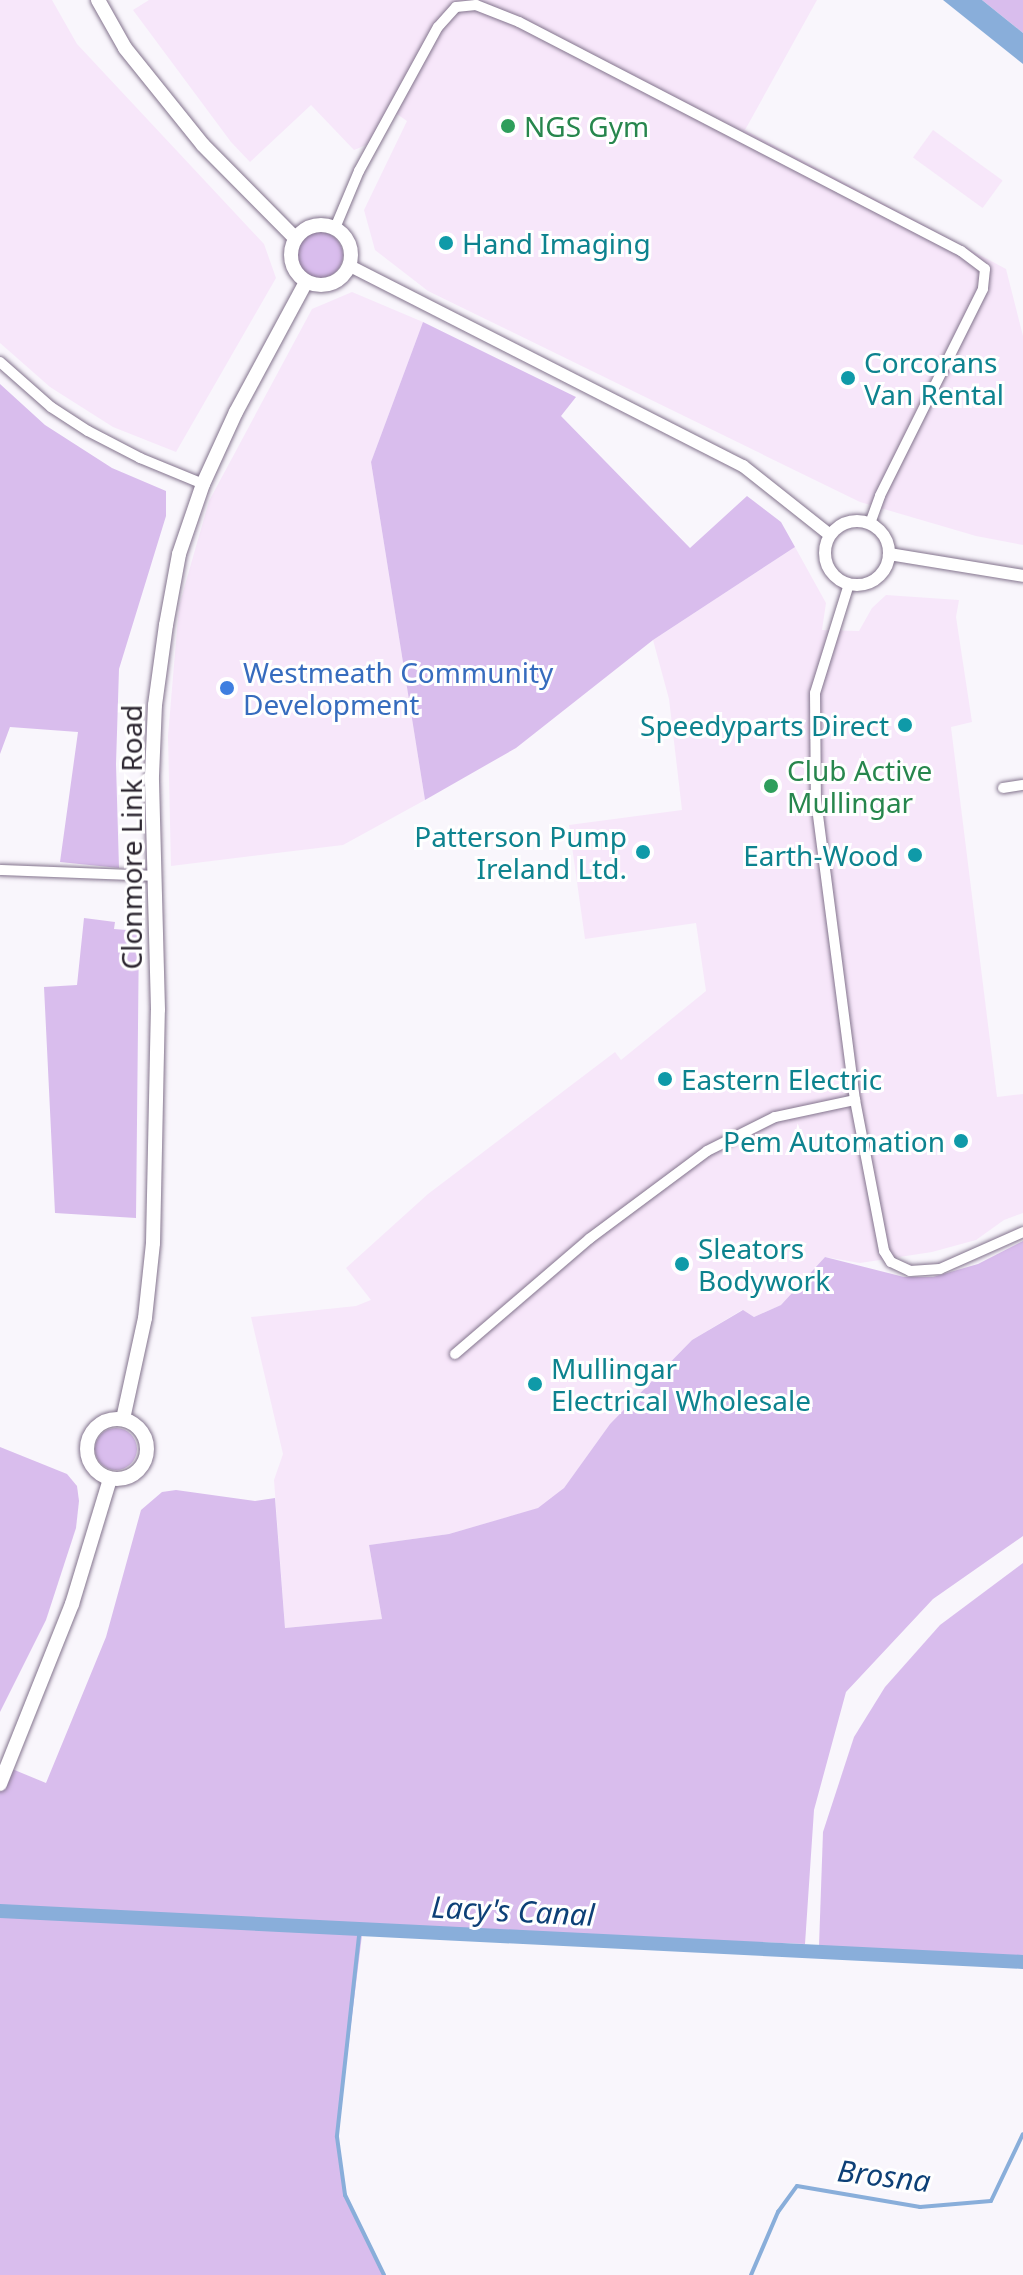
<!DOCTYPE html>
<html>
<head>
<meta charset="utf-8">
<style>
	body { margin:0 }
	#map { position:relative; width:1023px; height:2275px; overflow:hidden; background:#f9f6fc; font-family:"Noto Sans",sans-serif }
	div>[style] { position:absolute }
	.commercial>* { inset:0; background:#f7e7fa; transform-origin:0 0 }
	.green>* { inset:0; background:#d9bded }
	.round { border-radius:50% }
	.water>* { inset:0; background:#89aeda }
	.stream>* { height:4px; margin:-2px; padding:0 2px; transform-origin:2px; border-radius:2px; background:#89aeda }
	.canal>* { height:14px; margin:-7px; padding:0 7px; transform-origin:7px; border-radius:7px; background:#89aeda }
	.roads { filter:drop-shadow(0 0 2px #83748d) drop-shadow(0 0 2px #83748d) }
	.minor>* { height:10px; margin:-5px; padding:0 5px; transform-origin:5px; border-radius:5px; background:#fff }
	.tertiary>* { height:12px; margin:-6px; padding:0 6px; transform-origin:6px; border-radius:6px; background:#fff }
	.tertiary>.ring { margin:-6px; padding:0; box-sizing:content-box; background:none; border:12px solid #fff; border-radius:50% }
	.secondary>* { height:14px; margin:-7px; padding:0 7px; transform-origin:7px; border-radius:7px; background:#fff }
	.secondary>.ring { margin:-7px; padding:0; box-sizing:content-box; background:none; border:14px solid #fff; border-radius:50% }
	.dots>* { width:22px; height:22px; translate:-50% -50%; box-sizing:border-box; border:4px solid #fff; border-radius:50% }
	span { translate:-50% -50%; white-space:nowrap; text-align:center; line-height:1.15; -webkit-text-stroke:6px #fff; paint-order:stroke }
	.leisure-label { font-size:28px; color:#27864d }
	.left { translate:0 -50%; text-align:left }
	.culture-label { font-size:28px; color:#0d838f }
	.right { translate:-100% -50%; text-align:right }
	.shop-label { font-size:28px; color:#366cbe }
	.street-label { font-size:28px; color:#2c2630 }
	.water-label { font-size:30px; color:#0d4077; font-style:italic }
</style>
</head>
<body>
<div id="map">
	<div class="commercial">
		<i style="clip-path:polygon(0 0,52px 0,77px 44px,264px 244px,276px 278px,176px 452px,113px 427px,50px 387px,0 343px)"></i>
		<i style="clip-path:polygon(149px 0,817px 0,745px 130px,1006px 269px,1023px 336px,1023px 545px,976px 536px,860px 502px,428px 291px,375px 250px,364px 210px,407px 121px,388px 108px,371px 143px,354px 150px,311px 105px,250px 162px,231px 142px,133px 10px)"></i>
		<i style="left:933px;top:130px;width:86px;height:34px;rotate:36deg"></i>
		<i style="clip-path:polygon(352px 292px,423px 322px,371px 462px,425px 800px,343px 845px,171px 866px,168px 736px,179px 606px,209px 501px,312px 309px)"></i>
		<i style="clip-path:polygon(795px 547px,826px 603px,822px 630px,859px 631px,872px 608px,886px 595px,959px 600px,956px 617px,972px 722px,951px 727px,997px 1097px,1023px 1094px,1023px 1213px,1004px 1220px,976px 1240px,932px 1252px,860px 1263px,825px 1257px,781px 1305px,754px 1317px,742px 1310px,692px 1340px,610px 1424px,564px 1488px,543px 1507px,449px 1534px,369px 1545px,382px 1619px,285px 1628px,274px 1480px,283px 1454px,251px 1317px,356px 1306px,371px 1300px,346px 1268px,428px 1194px,615px 1052px,621px 1060px,706px 991px,696px 923px,585px 939px,569px 825px,682px 810px,669px 699px,653px 640px)"></i>
	</div>
	<div class="green">
		<i style="clip-path:polygon(982px 0,1023px 0,1023px 33px)"></i>
		<i class="round" style="left:297px;top:232px;width:46px;height:46px"></i>
		<i style="clip-path:polygon(423px 322px,576px 397px,561px 416px,690px 548px,747px 496px,781px 522px,795px 547px,653px 640px,516px 748px,425px 800px,371px 462px)"></i>
		<i style="clip-path:polygon(0 384px,45px 425px,112px 468px,166px 491px,166px 516px,119px 669px,116px 764px,119px 868px,60px 862px,78px 732px,10px 727px,0 754px)"></i>
		<i style="clip-path:polygon(84px 918px,115px 922px,114px 929px,139px 931px,136px 1218px,55px 1213px,44px 987px,77px 985px)"></i>
		<i style="clip-path:polygon(1023px 1241px,1023px 1536px,933px 1599px,846px 1692px,814px 1810px,805px 1944px,363px 1927px,337px 2137px,345px 2195px,384px 2275px,0 2275px,0 1764px,46px 1783px,106px 1637px,141px 1510px,162px 1492px,176px 1490px,255px 1501px,275px 1498px,285px 1628px,382px 1619px,369px 1545px,449px 1534px,538px 1508px,564px 1488px,610px 1424px,692px 1340px,743px 1310px,754px 1317px,781px 1305px,825px 1257px,904px 1277px,933px 1277px,978px 1264px)"></i>
		<i class="round" style="left:95px;top:1428px;width:42px;height:42px"></i>
		<i style="clip-path:polygon(0 1447px,67px 1474px,77px 1486px,79px 1501px,76px 1528px,46px 1620px,0 1712px)"></i>
		<i style="clip-path:polygon(1023px 1563px,1023px 1959px,819px 1946px,823px 1832px,854px 1737px,885px 1687px,940px 1625px)"></i>
	</div>
	<div class="water">
		<i style="clip-path:polygon(943px 0,982px 0,1023px 33px,1023px 64px)"></i>
	</div>
	<div class="stream">
		<i style="left:360px;top:1927px;width:211px;rotate:96.3deg"></i>
		<i style="left:337px;top:2137px;width:59px;rotate:82.1deg"></i>
		<i style="left:345px;top:2195px;width:89px;rotate:64deg"></i>
		<i style="left:751px;top:2275px;width:69px;rotate:-66.8deg"></i>
		<i style="left:778px;top:2212px;width:32px;rotate:-54deg"></i>
		<i style="left:797px;top:2186px;width:125px;rotate:9.7deg"></i>
		<i style="left:920px;top:2207px;width:71px;rotate:-4.8deg"></i>
		<i style="left:991px;top:2201px;width:74px;rotate:-64.5deg"></i>
	</div>
	<div class="canal">
		<i style="left:0;top:1911px;width:1024px;rotate:2.85deg"></i>
	</div>
	<div class="roads">
		<div class="minor">
			<i style="left:335px;top:228px;width:62px;rotate:-67.2deg"></i>
			<i style="left:359px;top:171px;width:164px;rotate:-61.3deg"></i>
			<i style="left:438px;top:27px;width:27px;rotate:-48deg"></i>
			<i style="left:456px;top:7px;width:20px;rotate:-6deg"></i>
			<i style="left:476px;top:5px;width:46px;rotate:21.6deg"></i>
			<i style="left:519px;top:22px;width:498px;rotate:27.4deg"></i>
			<i style="left:961px;top:251px;width:30px;rotate:37deg"></i>
			<i style="left:985px;top:269px;width:20px;rotate:96deg"></i>
			<i style="left:983px;top:289px;width:231px;rotate:116.5deg"></i>
			<i style="left:880px;top:496px;width:29px;rotate:110deg"></i>
			<i style="left:0;top:362px;width:68px;rotate:41.4deg"></i>
			<i style="left:51px;top:407px;width:44px;rotate:33deg"></i>
			<i style="left:88px;top:431px;width:59px;rotate:27.4deg"></i>
			<i style="left:140px;top:458px;width:68px;rotate:22.4deg"></i>
			<i style="left:849px;top:584px;width:114px;rotate:107.3deg"></i>
			<i style="left:815px;top:693px;width:107px;rotate:89.5deg"></i>
			<i style="left:816px;top:800px;width:303px;rotate:82.6deg"></i>
			<i style="left:855px;top:1100px;width:154px;rotate:79.1deg"></i>
			<i style="left:884px;top:1251px;width:13px;rotate:58deg"></i>
			<i style="left:891px;top:1262px;width:21px;rotate:25deg"></i>
			<i style="left:910px;top:1271px;width:30px;rotate:-4deg"></i>
			<i style="left:940px;top:1269px;width:91px;rotate:-24deg"></i>
			<i style="left:1003px;top:788px;width:20px;rotate:-9deg"></i>
			<i style="left:0;top:870px;width:153px;rotate:2.2deg"></i>
			<i style="left:455px;top:1354px;width:177px;rotate:-40.6deg"></i>
			<i style="left:589px;top:1239px;width:147px;rotate:-36.7deg"></i>
			<i style="left:707px;top:1151px;width:76px;rotate:-26.6deg"></i>
			<i style="left:775px;top:1117px;width:82px;rotate:-12deg"></i>
		</div>
		<div class="tertiary">
			<i style="left:350px;top:266px;width:441px;rotate:27deg"></i>
			<i style="left:743px;top:466px;width:111px;rotate:38.4deg"></i>
			<i class="ring" style="left:825px;top:521px;width:52px;height:52px"></i>
			<i style="left:889px;top:554px;width:136px;rotate:9.3deg"></i>
		</div>
		<div class="secondary">
			<i style="left:98px;top:0;width:55px;rotate:60.6deg"></i>
			<i style="left:125px;top:48px;width:124px;rotate:51.2deg"></i>
			<i style="left:203px;top:145px;width:131px;rotate:45.3deg"></i>
			<i class="ring" style="left:291px;top:225px;width:46px;height:46px"></i>
			<i class="ring" style="left:87px;top:1419px;width:46px;height:46px"></i>
			<i style="left:123px;top:1419px;width:103px;rotate:-77.7deg"></i>
			<i style="left:145px;top:1318px;width:75px;rotate:-83.9deg"></i>
			<i style="left:153px;top:1243px;width:233px;rotate:-88.8deg"></i>
			<i style="left:158px;top:1010px;width:234px;rotate:-91.5deg"></i>
			<i style="left:152px;top:776px;width:71px;rotate:-87.6deg"></i>
			<i style="left:155px;top:705px;width:81px;rotate:-82.2deg"></i>
			<i style="left:166px;top:625px;width:72px;rotate:-79.6deg"></i>
			<i style="left:179px;top:554px;width:74px;rotate:-71.1deg"></i>
			<i style="left:203px;top:484px;width:79px;rotate:-65.4deg"></i>
			<i style="left:236px;top:412px;width:148px;rotate:-61.7deg"></i>
			<i style="left:0;top:1784px;width:194px;rotate:-68.2deg"></i>
			<i style="left:72px;top:1604px;width:131px;rotate:-73.1deg"></i>
		</div>
	</div>
	<div class="dots">
		<i style="left:508px;top:126px;background:#2e9e5b"></i>
		<i style="left:446px;top:243px;background:#0f9aa8"></i>
		<i style="left:848px;top:378px;background:#0f9aa8"></i>
		<i style="left:227px;top:688px;background:#3f7fe0"></i>
		<i style="left:905px;top:725px;background:#0f9aa8"></i>
		<i style="left:771px;top:786px;background:#2e9e5b"></i>
		<i style="left:643px;top:852px;background:#0f9aa8"></i>
		<i style="left:915px;top:855px;background:#0f9aa8"></i>
		<i style="left:665px;top:1079px;background:#0f9aa8"></i>
		<i style="left:961px;top:1141px;background:#0f9aa8"></i>
		<i style="left:682px;top:1264px;background:#0f9aa8"></i>
		<i style="left:535px;top:1384px;background:#0f9aa8"></i>
	</div>
	<div class="leisure-label">
		<span class="left" style="left:524px;top:126px">NGS Gym</span>
		<span class="left" style="left:787px;top:786px">Club Active<br>Mullingar</span>
	</div>
	<div class="culture-label">
		<span class="left" style="left:462px;top:243px">Hand Imaging</span>
		<span class="left" style="left:864px;top:378px">Corcorans<br>Van Rental</span>
		<span class="right" style="left:889px;top:725px">Speedyparts Direct</span>
		<span class="right" style="left:627px;top:852px">Patterson Pump<br>Ireland Ltd.</span>
		<span class="right" style="left:899px;top:855px">Earth-Wood</span>
		<span class="left" style="left:681px;top:1079px">Eastern Electric</span>
		<span class="right" style="left:945px;top:1141px">Pem Automation</span>
		<span class="left" style="left:698px;top:1264px">Sleators<br>Bodywork</span>
		<span class="left" style="left:551px;top:1384px">Mullingar<br>Electrical Wholesale</span>
	</div>
	<div class="shop-label">
		<span class="left" style="left:243px;top:688px">Westmeath Community<br>Development</span>
	</div>
	<div class="street-label">
		<span style="left:131px;top:837px;rotate:-90deg">Clonmore Link Road</span>
	</div>
	<div class="water-label">
		<span style="left:513px;top:1911px;rotate:3deg">Lacy's Canal</span>
		<span style="left:884px;top:2176px;rotate:7deg">Brosna</span>
	</div>
</div>
</body>
</html>
